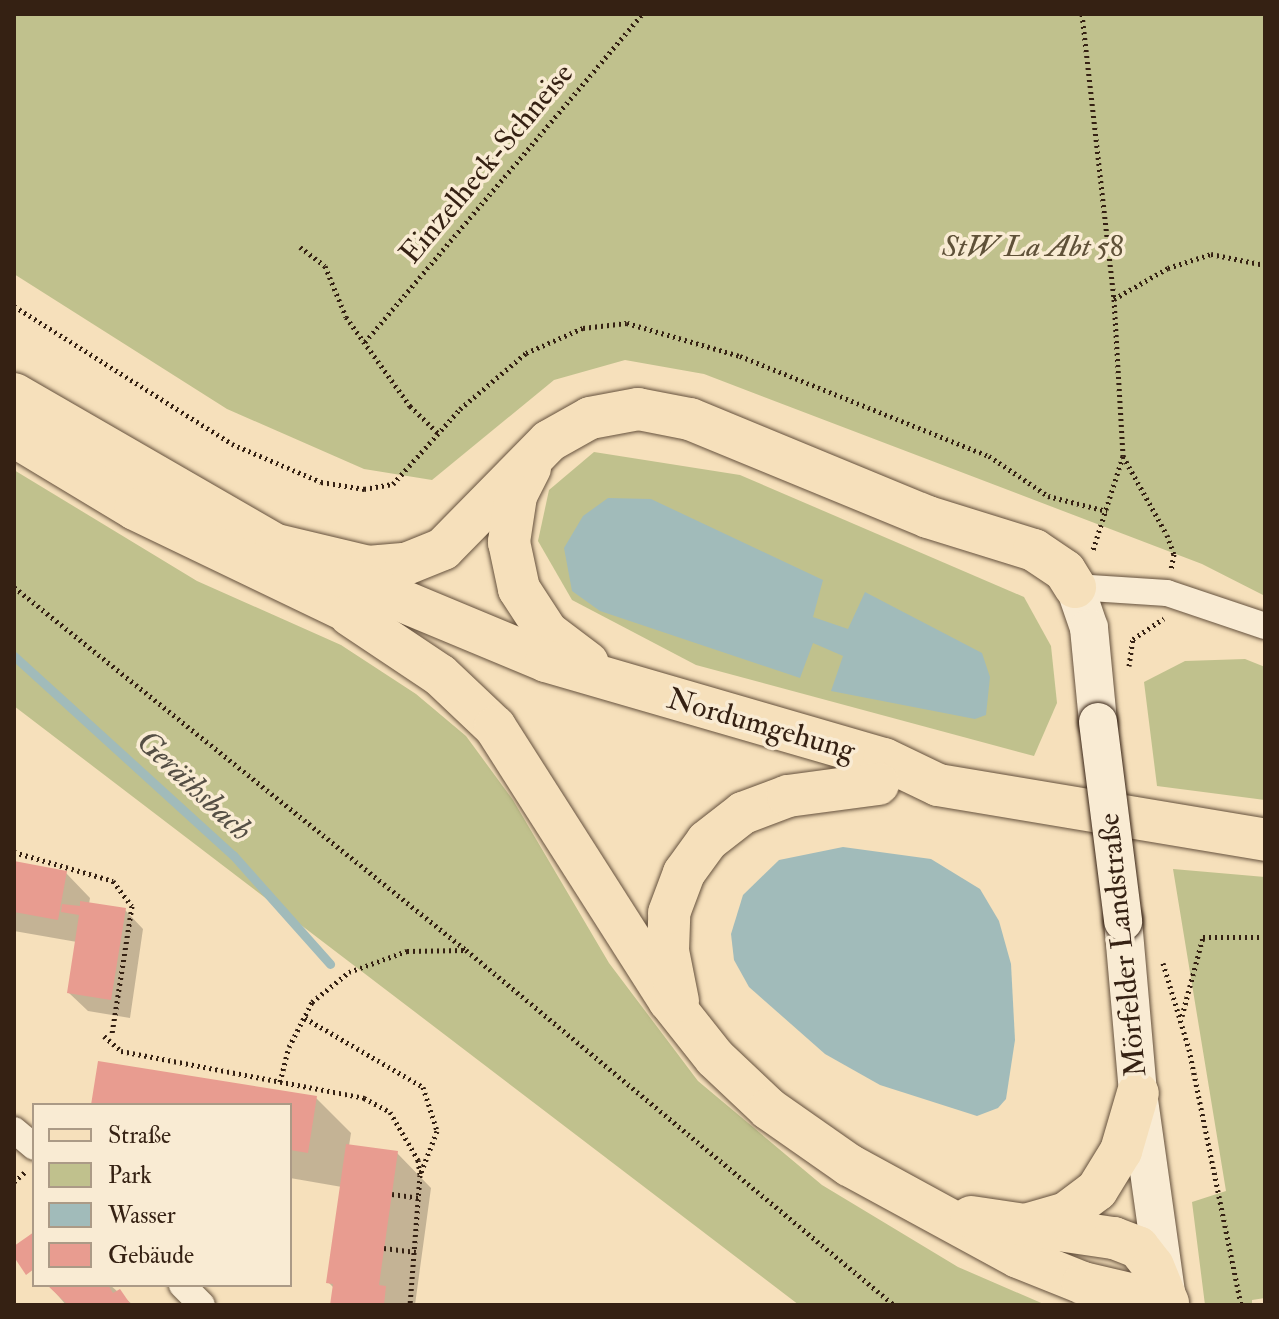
<!DOCTYPE html>
<html>
<head>
<meta charset="utf-8">
<style>
	body { margin:0 }
	#map { position:relative; width:1279px; height:1319px; overflow:hidden; background:#f6e0bb; font-family:"IM FELL Double Pica",serif }
	div>[style] { position:absolute }
	.green>* { inset:0; background:#c0c18d }
	.water>* { inset:0; background:#a1bbba }
	.shadow>* { inset:0; background:#0003 }
	.stream>* { height:9px; margin:-4.5px; padding:0 4.5px; transform-origin:4.5px; border-radius:4.5px; background:#a1bbba }
	.building>* { inset:0; background:#e89c90 }
	.path>* { height:5px; margin-top:-2.5px; transform-origin:0; background:repeating-linear-gradient(90deg,#352113 0 2px,transparent 0 6px) }
	.roads { filter:drop-shadow(0 0 2px #65513d) drop-shadow(0 0 2px #65513d) }
	.minor>* { height:26px; margin:-13px; padding:0 13px; transform-origin:13px; border-radius:13px; background:#f9ebd3 }
	.secondary>* { height:38px; margin:-19px; padding:0 19px; transform-origin:19px; border-radius:19px; background:#f9ebd3 }
	.primary>* { height:42px; margin:-21px; padding:0 21px; transform-origin:21px; border-radius:21px; background:#f6e0bb }
	.bridges { filter:drop-shadow(0 0 2px #352113) drop-shadow(0 0 2px #352113) }
	.secondary-bridge>* { height:38px; margin:-19px; padding:0 19px; transform-origin:19px; border-radius:19px; background:#f9ebd3 }
	span { translate:-50% -50%; white-space:nowrap; text-align:center; line-height:1.15; -webkit-text-stroke:7px #f9ebd3; paint-order:stroke }
	.street-label { font-size:30px; color:#352113 }
	.park-label { font-size:30px; color:#5f5138; font-style:italic }
	.water-label { font-size:32px; color:#554f45; font-style:italic }
	.frame { position:absolute; inset:0; border:16px solid #352113; pointer-events:none }
	.legend { position:absolute; left:32px; top:1103px; width:260px; height:184px; box-sizing:border-box; background:#f9ebd3; border:2px solid #ab9a86; margin:0; padding:10px 14px; list-style:none; font-size:24px; color:#352113 }
	.legend li { display:flex; align-items:center; gap:16px; height:40px }
	.legend b { width:40px; border:2px solid #ab9a86 }
</style>
</head>
<body>
<div id="map">
	<div class="green">
		<i style="clip-path:polygon(14px 14px,1265px 14px,1265px 596px,1202px 564px,704px 374px,625px 360px,554px 380px,432px 480px,364px 469px,227px 409px,14px 274px)"></i>
		<i style="clip-path:polygon(594px 452px,740px 475px,1024px 597px,1051px 646px,1057px 703px,1034px 756px,696px 665px,572px 600px,538px 541px,549px 490px)"></i>
		<i style="clip-path:polygon(14px 470px,197px 581px,341px 645px,416px 694px,466px 736px,513px 800px,609px 963px,698px 1081px,822px 1185px,958px 1267px,1046px 1305px,799px 1305px,14px 706px)"></i>
		<i style="clip-path:polygon(1245px 659px,1265px 667px,1265px 800px,1157px 786px,1144px 682px,1185px 661px)"></i>
		<i style="clip-path:polygon(1173px 869px,1265px 877px,1265px 1298px,1252px 1300px,1252px 1305px,1205px 1305px,1192px 1202px,1226px 1191px)"></i>
	</div>
	<div class="water">
		<i style="clip-path:polygon(608px 498px,651px 499px,823px 580px,813px 617px,848px 629px,865px 592px,982px 653px,990px 677px,986px 715px,975px 719px,831px 691px,843px 656px,813px 643px,800px 678px,600px 611px,572px 591px,564px 548px,583px 516px)"></i>
		<i style="clip-path:polygon(843px 847px,931px 859px,980px 889px,999px 921px,1011px 964px,1015px 1040px,1006px 1099px,998px 1108px,977px 1116px,880px 1085px,825px 1054px,749px 987px,734px 960px,731px 934px,743px 895px,779px 860px)"></i>
	</div>
	<div class="shadow">
		<i style="clip-path:polygon(14px 863px,66px 873px,90px 898px,89px 904px,125px 910px,143px 929px,130px 1018px,88px 1011px,69px 993px,77px 942px,14px 931px)"></i>
		<i style="clip-path:polygon(316px 1098px,351px 1133px,349px 1146px,397px 1153px,431px 1188px,415px 1305px,332px 1305px,335px 1289px,328px 1282px,342px 1187px,290px 1178px,290px 1105px,93px 1105px)"></i>
		<i style="clip-path:polygon(49px 1285px,110px 1285px,133px 1305px,66px 1305px)"></i>
	</div>
	<div class="stream">
		<i style="left:14px;top:656px;width:296px;rotate:42.3deg"></i>
		<i style="left:233px;top:855px;width:146px;rotate:48.3deg"></i>
	</div>
	<div class="building">
		<i style="clip-path:polygon(14px 861px,67px 871px,58px 920px,14px 912px)"></i>
		<i style="clip-path:polygon(80px 901px,126px 908px,111px 1000px,67px 993px,79px 915px,61px 912px,62px 904px,80px 906px)"></i>
		<i style="clip-path:polygon(98px 1061px,317px 1096px,308px 1153px,290px 1150px,290px 1105px,91px 1105px)"></i>
		<i style="clip-path:polygon(346px 1144px,398px 1151px,379px 1285px,386px 1286px,384px 1305px,330px 1305px,333px 1284px,326px 1283px)"></i>
		<i style="clip-path:polygon(34px 1232px,34px 1269px,26px 1275px,14px 1257px,14px 1246px)"></i>
		<i style="clip-path:polygon(47px 1285px,108px 1285px,113px 1293px,120px 1289px,131px 1305px,68px 1305px)"></i>
	</div>
	<div class="path">
		<i style="left:1082px;top:14px;width:287px;rotate:83.6deg"></i>
		<i style="left:1114px;top:299px;width:157px;rotate:86.7deg"></i>
		<i style="left:1123px;top:456px;width:99px;rotate:107.7deg"></i>
		<i style="left:300px;top:247px;width:31px;rotate:37deg"></i>
		<i style="left:325px;top:266px;width:55px;rotate:67.6deg"></i>
		<i style="left:346px;top:317px;width:110px;rotate:54.3deg"></i>
		<i style="left:410px;top:406px;width:40px;rotate:44deg"></i>
		<i style="left:1114px;top:299px;width:62px;rotate:-29.9deg"></i>
		<i style="left:1168px;top:268px;width:45px;rotate:-18deg"></i>
		<i style="left:1211px;top:254px;width:55px;rotate:11.5deg"></i>
		<i style="left:14px;top:306px;width:258px;rotate:32.3deg"></i>
		<i style="left:232px;top:444px;width:97px;rotate:23.1deg"></i>
		<i style="left:321px;top:482px;width:44px;rotate:9.2deg"></i>
		<i style="left:364px;top:489px;width:29px;rotate:-10deg"></i>
		<i style="left:393px;top:484px;width:101px;rotate:-48.2deg"></i>
		<i style="left:460px;top:409px;width:87px;rotate:-40.3deg"></i>
		<i style="left:526px;top:353px;width:62px;rotate:-23.7deg"></i>
		<i style="left:583px;top:328px;width:44px;rotate:-6.5deg"></i>
		<i style="left:627px;top:323px;width:118px;rotate:16.3deg"></i>
		<i style="left:740px;top:356px;width:268px;rotate:21.9deg"></i>
		<i style="left:989px;top:456px;width:71px;rotate:34.1deg"></i>
		<i style="left:1048px;top:496px;width:61px;rotate:14.3deg"></i>
		<i style="left:365px;top:342px;width:429px;rotate:-49.8deg"></i>
		<i style="left:1123px;top:456px;width:90px;rotate:60.9deg"></i>
		<i style="left:1167px;top:535px;width:20px;rotate:70deg"></i>
		<i style="left:1174px;top:554px;width:15px;rotate:101deg"></i>
		<i style="left:14px;top:587px;width:580px;rotate:38.77deg"></i>
		<i style="left:466px;top:950px;width:556px;rotate:39.67deg"></i>
		<i style="left:1129px;top:666px;width:27px;rotate:-82deg"></i>
		<i style="left:1133px;top:639px;width:37px;rotate:-34deg"></i>
		<i style="left:14px;top:852px;width:103px;rotate:16.3deg"></i>
		<i style="left:113px;top:881px;width:31px;rotate:53deg"></i>
		<i style="left:132px;top:906px;width:129px;rotate:98.9deg"></i>
		<i style="left:1163px;top:963px;width:90px;rotate:73.2deg"></i>
		<i style="left:1189px;top:1049px;width:261px;rotate:78.5deg"></i>
		<i style="left:1182px;top:1016px;width:82px;rotate:-75.1deg"></i>
		<i style="left:1203px;top:937px;width:62px"></i>
		<i style="left:305px;top:1018px;width:137px;rotate:30.3deg"></i>
		<i style="left:423px;top:1087px;width:46px;rotate:72.3deg"></i>
		<i style="left:437px;top:1131px;width:47px;rotate:111.1deg"></i>
		<i style="left:104px;top:1036px;width:23px;rotate:41deg"></i>
		<i style="left:121px;top:1051px;width:248px;rotate:10.9deg"></i>
		<i style="left:364px;top:1098px;width:30px;rotate:28deg"></i>
		<i style="left:390px;top:1112px;width:56px;rotate:59.7deg"></i>
		<i style="left:418px;top:1160px;width:15px;rotate:82deg"></i>
		<i style="left:420px;top:1175px;width:130px;rotate:94.4deg"></i>
		<i style="left:280px;top:1082px;width:36px;rotate:-76deg"></i>
		<i style="left:289px;top:1047px;width:51px;rotate:-62.9deg"></i>
		<i style="left:312px;top:1002px;width:48px;rotate:-39deg"></i>
		<i style="left:349px;top:972px;width:62px;rotate:-19.9deg"></i>
		<i style="left:407px;top:951px;width:58px;rotate:-1deg"></i>
		<i style="left:14px;top:1182px;width:15px;rotate:-42deg"></i>
		<i style="left:392px;top:1194px;width:28px;rotate:8deg"></i>
		<i style="left:384px;top:1248px;width:32px;rotate:7deg"></i>
	</div>
	<div class="roads">
		<div class="minor">
			<i style="left:1075px;top:587px;width:92px;rotate:3.7deg"></i>
			<i style="left:1167px;top:593px;width:103px;rotate:18.6deg"></i>
			<i style="left:14px;top:1130px;width:26px;rotate:40deg"></i>
			<i style="left:182px;top:1285px;width:28px;rotate:45deg"></i>
		</div>
		<div class="secondary">
			<i style="left:1075px;top:587px;width:43px;rotate:71.1deg"></i>
			<i style="left:1089px;top:628px;width:94px;rotate:84.5deg"></i>
			<i style="left:1123px;top:921px;width:173px;rotate:85deg"></i>
			<i style="left:1138px;top:1093px;width:201px;rotate:82deg"></i>
		</div>
		<div class="primary">
			<i style="left:14px;top:394px;width:302px;rotate:30deg"></i>
			<i style="left:276px;top:545px;width:95px;rotate:13.4deg"></i>
			<i style="left:368px;top:567px;width:38px;rotate:-5deg"></i>
			<i style="left:406px;top:564px;width:40px;rotate:-22deg"></i>
			<i style="left:443px;top:549px;width:151px;rotate:-45.5deg"></i>
			<i style="left:549px;top:441px;width:47px;rotate:-29.3deg"></i>
			<i style="left:590px;top:418px;width:49px;rotate:-10.6deg"></i>
			<i style="left:638px;top:409px;width:53px;rotate:10.9deg"></i>
			<i style="left:690px;top:419px;width:257px;rotate:22.4deg"></i>
			<i style="left:928px;top:517px;width:111px;rotate:17.3deg"></i>
			<i style="left:1034px;top:550px;width:37px;rotate:34deg"></i>
			<i style="left:1065px;top:571px;width:19px;rotate:58deg"></i>
			<i style="left:14px;top:436px;width:141px;rotate:31.1deg"></i>
			<i style="left:135px;top:509px;width:265px;rotate:25.7deg"></i>
			<i style="left:530px;top:468px;width:31px;rotate:117deg"></i>
			<i style="left:516px;top:496px;width:47px;rotate:98.7deg"></i>
			<i style="left:509px;top:542px;width:48px;rotate:78deg"></i>
			<i style="left:519px;top:589px;width:51px;rotate:56.9deg"></i>
			<i style="left:547px;top:632px;width:51px;rotate:37.1deg"></i>
			<i style="left:335px;top:573px;width:229px;rotate:22.6deg"></i>
			<i style="left:546px;top:661px;width:352px;rotate:16.2deg"></i>
			<i style="left:884px;top:759px;width:60px;rotate:25.7deg"></i>
			<i style="left:938px;top:785px;width:332px;rotate:9.5deg"></i>
			<i style="left:350px;top:615px;width:108px;rotate:33.7deg"></i>
			<i style="left:440px;top:675px;width:76px;rotate:43.4deg"></i>
			<i style="left:495px;top:727px;width:324px;rotate:57.5deg"></i>
			<i style="left:669px;top:1000px;width:74px;rotate:51.6deg"></i>
			<i style="left:715px;top:1058px;width:74px;rotate:43.4deg"></i>
			<i style="left:769px;top:1109px;width:98px;rotate:35deg"></i>
			<i style="left:849px;top:1165px;width:192px;rotate:28.6deg"></i>
			<i style="left:1018px;top:1257px;width:70px;rotate:21.8deg"></i>
			<i style="left:1083px;top:1283px;width:87px;rotate:13.2deg"></i>
			<i style="left:678px;top:1001px;width:51px;rotate:-101.3deg"></i>
			<i style="left:668px;top:951px;width:38px;rotate:-88deg"></i>
			<i style="left:669px;top:913px;width:43px;rotate:-69.4deg"></i>
			<i style="left:684px;top:873px;width:39px;rotate:-54deg"></i>
			<i style="left:707px;top:841px;width:46px;rotate:-37.9deg"></i>
			<i style="left:743px;top:813px;width:48px;rotate:-20.7deg"></i>
			<i style="left:788px;top:796px;width:91px;rotate:-7.6deg"></i>
			<i style="left:971px;top:1217px;width:145px;rotate:8.4deg"></i>
			<i style="left:1114px;top:1238px;width:26px;rotate:21deg"></i>
			<i style="left:1138px;top:1247px;width:24px;rotate:52deg"></i>
			<i style="left:1153px;top:1266px;width:40px;rotate:68deg"></i>
			<i style="left:1029px;top:1224px;width:37px;rotate:-16deg"></i>
			<i style="left:1065px;top:1214px;width:40px;rotate:-37deg"></i>
			<i style="left:1097px;top:1190px;width:46px;rotate:-58.4deg"></i>
			<i style="left:1121px;top:1151px;width:60px;rotate:-73.7deg"></i>
		</div>
	</div>
	<div class="bridges">
		<div class="secondary-bridge">
			<i style="left:1098px;top:722px;width:201px;rotate:82.8deg"></i>
		</div>
	</div>
	<div class="street-label">
		<span style="left:487px;top:164px;rotate:-50deg">Einzelheck-Schneise</span>
		<span style="left:761px;top:725px;rotate:16deg">Nordumgehung</span>
		<span style="left:1123px;top:945px;rotate:-96deg">Mörfelder Landstraße</span>
	</div>
	<div class="park-label">
		<span style="left:1033px;top:247px">StW La Abt 58</span>
	</div>
	<div class="water-label">
		<span style="left:194px;top:786px;rotate:43deg">Geräthsbach</span>
	</div>
	<div class="frame"></div>
	<ul class="legend">
	<li><b style="height:10px;background:#f6e0bb"></b>Straße</li>
	<li><b style="height:22px;background:#c0c18d"></b>Park</li>
	<li><b style="height:22px;background:#a1bbba"></b>Wasser</li>
	<li><b style="height:22px;background:#e89c90"></b>Gebäude</li>
	</ul>
</div>
</body>
</html>
